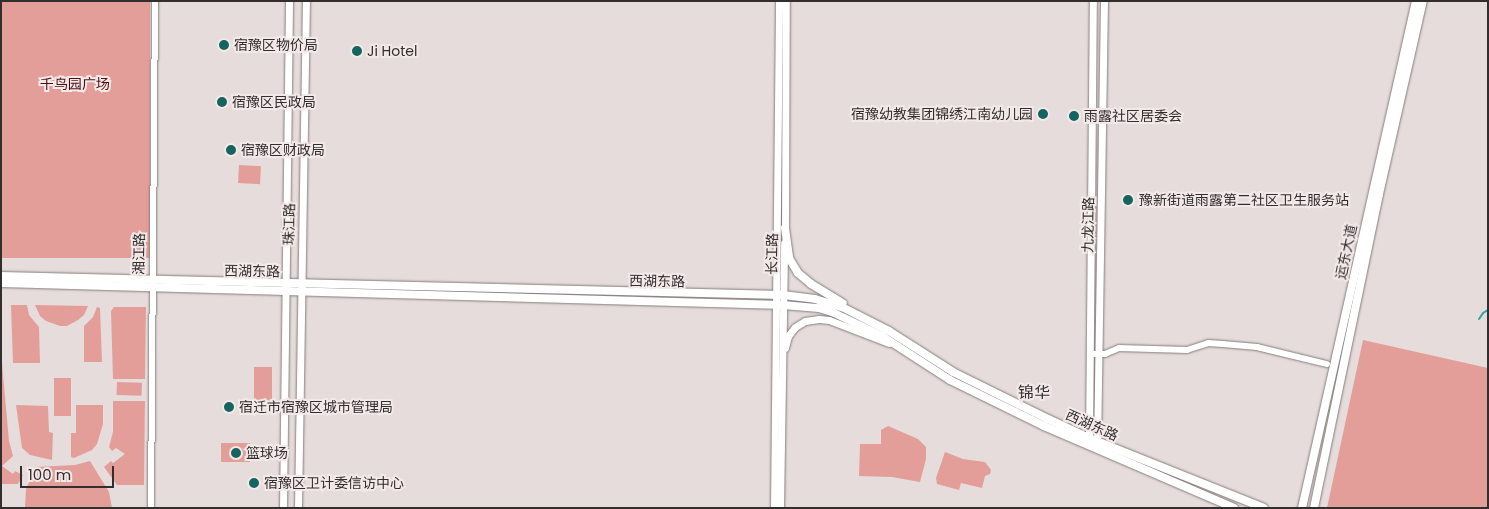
<!DOCTYPE html>
<html>
<head>
<meta charset="utf-8">
<style>
	body { margin:0 }
	#map { position:relative; width:1489px; height:509px; overflow:hidden; background:#e5dcdb; font-family:Poppins,"Noto Sans SC",sans-serif }
	div>[style] { position:absolute }
	.green>* { inset:0; background:#e49e9a; transform-origin:0 0 }
	.stream>* { height:2px; margin:-1px; padding:0 1px; transform-origin:1px; border-radius:1px; background:#2fa6a0 }
	.roads { filter:drop-shadow(0 0 1px #857d7c) drop-shadow(0 0 1px #857d7c) }
	.minor>* { height:5.5px; margin:-2.75px; padding:0 2.75px; transform-origin:2.75px; border-radius:2.75px; background:#fff }
	.tertiary>* { height:7px; margin:-3.5px; padding:0 3.5px; transform-origin:3.5px; border-radius:3.5px; background:#fff }
	.secondary>* { height:8px; margin:-4px; padding:0 4px; transform-origin:4px; border-radius:4px; background:#fff }
	.dots>* { width:14px; height:14px; translate:-50% -50%; box-sizing:border-box; border:2px solid #f3e9e8; border-radius:50% }
	span { translate:-50% -50%; white-space:nowrap; text-align:center; line-height:1.15; -webkit-text-stroke:4px #f3e9e8; paint-order:stroke }
	.poi-label { font-size:14px; color:#322e2e }
	.left { translate:0 -50%; text-align:left }
	.right { translate:-100% -50%; text-align:right }
	.park-label { font-size:14px; color:#4f0e12 }
	.street-label { font-size:14px; color:#322e2e }
	.quarter-label { font-size:16px; color:#322e2e }
	.frame { position:absolute; inset:0; border:2px solid #322e2e; pointer-events:none }
	.scale { position:absolute; left:20px; top:466px; width:94px; height:22px; box-sizing:border-box; border:2px solid #322e2e; border-top:0; padding-left:6px; font-size:15px; line-height:18px; white-space:nowrap; color:#322e2e; -webkit-text-stroke:4px #f3e9e8; paint-order:stroke }
</style>
</head>
<body>
<div id="map">
	<div class="green">
		<i style="left:1px;top:1px;width:149px;height:257px"></i>
		<i style="left:239px;top:165px;width:22px;height:18px;rotate:3deg"></i>
		<i style="clip-path:polygon(11px 305px,27px 305px,29px 315px,39px 327px,40px 363px,13px 363px)"></i>
		<i style="clip-path:polygon(35px 305px,88px 306px,84px 315px,78px 320px,67px 326px,60px 326px,46px 321px,40px 316px)"></i>
		<i style="clip-path:polygon(97px 307px,100px 308px,102px 362px,84px 362px,84px 326px,93px 317px)"></i>
		<i style="clip-path:polygon(114px 307px,146px 307px,145px 379px,113px 379px,111px 311px)"></i>
		<i style="clip-path:polygon(1363px 340px,1488px 368px,1488px 508px,1327px 508px)"></i>
		<i style="clip-path:polygon(1px 352px,9px 441px,13px 456px,2px 466px,13px 474px,15px 471px,23px 475px,18px 484px,1px 484px)"></i>
		<i style="left:254px;top:367px;width:18px;height:36px"></i>
		<i style="left:54px;top:378px;width:17px;height:38px"></i>
		<i style="left:117px;top:382px;width:25px;height:13px;rotate:2deg"></i>
		<i style="clip-path:polygon(113px 401px,145px 401px,144px 485px,117px 485px,104px 467px,111px 461px,113px 463px,125px 454px,116px 448px,112px 451px,109px 447px,113px 432px)"></i>
		<i style="clip-path:polygon(16px 405px,48px 406px,49px 432px,53px 433px,52px 460px,30px 455px,22px 448px)"></i>
		<i style="clip-path:polygon(76px 405px,103px 405px,103px 424px,97px 444px,92px 450px,74px 458px,71px 457px,71px 433px,76px 433px)"></i>
		<i style="clip-path:polygon(888px 426px,918px 439px,926px 447px,926px 459px,920px 482px,892px 477px,859px 476px,860px 444px,881px 444px,881px 430px)"></i>
		<i style="left:221px;top:443px;width:29px;height:19px"></i>
		<i style="clip-path:polygon(945px 452px,963px 459px,985px 462px,991px 470px,990px 474px,985px 476px,982px 488px,961px 483px,959px 490px,937px 484px,936px 478px)"></i>
		<i style="clip-path:polygon(90px 461px,109px 492px,112px 508px,25px 508px,26px 489px,36px 467px,75px 465px)"></i>
	</div>
	<div class="stream">
		<i style="left:1479px;top:319px;width:7px;rotate:-56deg"></i>
		<i style="left:1483px;top:313px;width:6px;rotate:-31deg"></i>
	</div>
	<div class="roads">
		<div class="minor">
			<i style="left:1090px;top:354px;width:15px"></i>
			<i style="left:1105px;top:354px;width:15px;rotate:-23deg"></i>
			<i style="left:1119px;top:348px;width:68px;rotate:1.7deg"></i>
			<i style="left:1187px;top:350px;width:22px;rotate:-18deg"></i>
			<i style="left:1208px;top:343px;width:15px;rotate:4deg"></i>
			<i style="left:1223px;top:344px;width:34px;rotate:5deg"></i>
			<i style="left:1257px;top:347px;width:72px;rotate:13.7deg"></i>
			<i style="left:151px;top:508px;width:507px;rotate:-89.55deg"></i>
		</div>
		<div class="tertiary">
			<i style="left:785px;top:232px;width:231px;rotate:-89.8deg"></i>
			<i style="left:785px;top:348px;width:12px;rotate:-76deg"></i>
			<i style="left:788px;top:336px;width:11px;rotate:-52deg"></i>
			<i style="left:795px;top:327px;width:12px;rotate:-31deg"></i>
			<i style="left:805px;top:321px;width:14px;rotate:-8deg"></i>
			<i style="left:819px;top:319px;width:10px;rotate:6deg"></i>
			<i style="left:829px;top:320px;width:64px;rotate:21deg"></i>
			<i style="left:1089px;top:443px;width:442px;rotate:-89.5deg"></i>
			<i style="left:1097px;top:447px;width:446px;rotate:-89.1deg"></i>
			<i style="left:283px;top:508px;width:507px;rotate:-89.32deg"></i>
			<i style="left:298px;top:508px;width:507px;rotate:-89.1deg"></i>
			<i style="left:774px;top:508px;width:507px;rotate:-89.43deg"></i>
			<i style="left:780px;top:508px;width:265px;rotate:-89.1deg"></i>
		</div>
		<div class="secondary">
			<i style="left:785px;top:228px;width:30px;rotate:82deg"></i>
			<i style="left:789px;top:258px;width:17px;rotate:59deg"></i>
			<i style="left:798px;top:273px;width:17px;rotate:40deg"></i>
			<i style="left:811px;top:284px;width:37px;rotate:31deg"></i>
			<i style="left:1px;top:276px;width:782px;rotate:1.39deg"></i>
			<i style="left:783px;top:295px;width:32px;rotate:7deg"></i>
			<i style="left:815px;top:299px;width:28px;rotate:17deg"></i>
			<i style="left:842px;top:307px;width:53px;rotate:27.1deg"></i>
			<i style="left:889px;top:331px;width:76px;rotate:32.6deg"></i>
			<i style="left:953px;top:372px;width:104px;rotate:26.3deg"></i>
			<i style="left:1046px;top:418px;width:47px;rotate:24.9deg"></i>
			<i style="left:1089px;top:438px;width:188px;rotate:21.8deg"></i>
			<i style="left:1px;top:283px;width:782px;rotate:1.61deg"></i>
			<i style="left:783px;top:305px;width:36px;rotate:5deg"></i>
			<i style="left:819px;top:308px;width:14px;rotate:17deg"></i>
			<i style="left:832px;top:312px;width:55px;rotate:25.6deg"></i>
			<i style="left:882px;top:336px;width:81px;rotate:32.9deg"></i>
			<i style="left:950px;top:380px;width:105px;rotate:26.1deg"></i>
			<i style="left:1044px;top:426px;width:207px;rotate:23.3deg"></i>
			<i style="left:1302px;top:508px;width:520px;rotate:-77.33deg"></i>
			<i style="left:1314px;top:508px;width:321px;rotate:-78.3deg"></i>
			<i style="left:1379px;top:194px;width:198px;rotate:-77.2deg"></i>
		</div>
	</div>
	<div class="dots">
		<i style="left:224px;top:45px;background:#156460"></i>
		<i style="left:357px;top:51px;background:#156460"></i>
		<i style="left:222px;top:102px;background:#156460"></i>
		<i style="left:1043px;top:114px;background:#156460"></i>
		<i style="left:1074px;top:116px;background:#156460"></i>
		<i style="left:231px;top:150px;background:#156460"></i>
		<i style="left:1128px;top:200px;background:#156460"></i>
		<i style="left:229px;top:407px;background:#156460"></i>
		<i style="left:236px;top:453px;background:#156460"></i>
		<i style="left:254px;top:483px;background:#156460"></i>
	</div>
	<div class="poi-label">
		<span class="left" style="left:234px;top:45px">宿豫区物价局</span>
		<span class="left" style="left:367px;top:51px">Ji Hotel</span>
		<span class="left" style="left:232px;top:102px">宿豫区民政局</span>
		<span class="right" style="left:1033px;top:114px">宿豫幼教集团锦绣江南幼儿园</span>
		<span class="left" style="left:1084px;top:116px">雨露社区居委会</span>
		<span class="left" style="left:241px;top:150px">宿豫区财政局</span>
		<span class="left" style="left:1139px;top:200px">豫新街道雨露第二社区卫生服务站</span>
		<span class="left" style="left:239px;top:407px">宿迁市宿豫区城市管理局</span>
		<span class="left" style="left:246px;top:453px">篮球场</span>
		<span class="left" style="left:264px;top:483px">宿豫区卫计委信访中心</span>
	</div>
	<div class="park-label">
		<span style="left:75px;top:84px">千鸟园广场</span>
	</div>
	<div class="street-label">
		<span style="left:289px;top:224px;rotate:-89deg">珠江路</span>
		<span style="left:1088px;top:225px;rotate:-89deg">九龙江路</span>
		<span style="left:1346px;top:252px;rotate:-78deg">运东大道</span>
		<span style="left:139px;top:254px;rotate:-89deg">湘江路</span>
		<span style="left:772px;top:254px;rotate:-89deg">长江路</span>
		<span style="left:252px;top:271px;rotate:1deg">西湖东路</span>
		<span style="left:657px;top:281px;rotate:1deg">西湖东路</span>
		<span style="left:1092px;top:425px;rotate:24deg">西湖东路</span>
	</div>
	<div class="quarter-label">
		<span style="left:1034px;top:393px">锦华</span>
	</div>
	<div class="frame"></div>
	<div class="scale">100 m</div>
</div>
</body>
</html>
